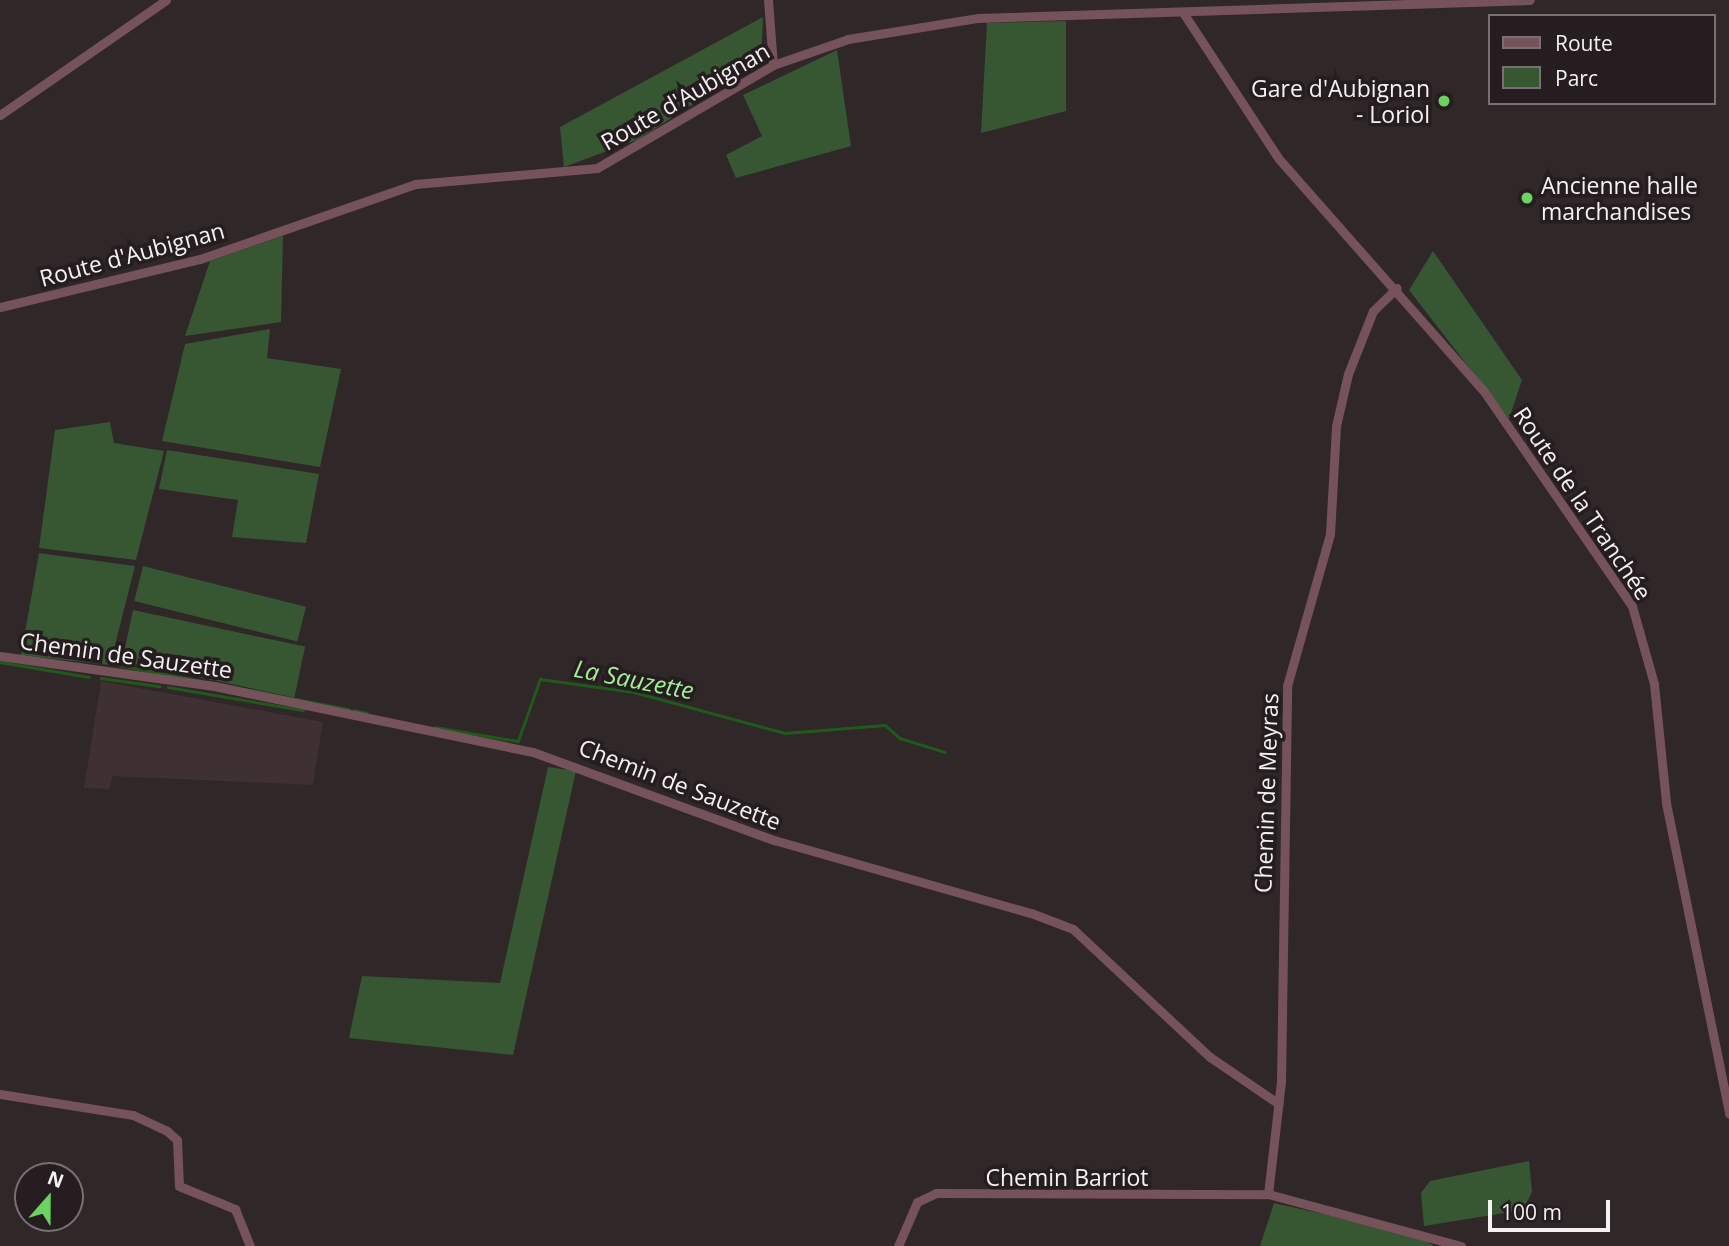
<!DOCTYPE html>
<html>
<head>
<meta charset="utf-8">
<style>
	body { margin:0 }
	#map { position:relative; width:1729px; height:1246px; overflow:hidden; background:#2f2728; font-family:"Open Sans",sans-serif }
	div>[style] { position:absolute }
	.built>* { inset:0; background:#3f3033 }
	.green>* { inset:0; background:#365732; transform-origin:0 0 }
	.stream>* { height:2.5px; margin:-1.25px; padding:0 1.25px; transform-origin:1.25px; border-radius:1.25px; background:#21591b }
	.minor>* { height:9px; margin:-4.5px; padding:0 4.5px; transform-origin:4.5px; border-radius:4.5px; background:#76525a }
	.dots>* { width:19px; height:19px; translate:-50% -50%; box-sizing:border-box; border:4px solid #251d1f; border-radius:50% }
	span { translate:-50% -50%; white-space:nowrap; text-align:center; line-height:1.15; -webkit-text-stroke:7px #251d1f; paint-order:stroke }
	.poi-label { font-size:23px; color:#f5f0f1 }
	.right { translate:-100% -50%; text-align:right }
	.left { translate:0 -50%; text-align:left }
	.street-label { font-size:23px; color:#f5f0f1 }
	.water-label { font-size:24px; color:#a2f098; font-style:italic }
	.legend { position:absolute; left:1488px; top:14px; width:228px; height:91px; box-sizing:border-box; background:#251d1f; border:2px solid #787173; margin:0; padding:9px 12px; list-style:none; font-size:21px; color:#f5f0f1 }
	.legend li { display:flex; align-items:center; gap:14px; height:35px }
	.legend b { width:35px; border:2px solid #787173 }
	.north { position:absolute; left:14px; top:1162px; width:70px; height:70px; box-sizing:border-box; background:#251d1f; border:2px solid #787173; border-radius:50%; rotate:21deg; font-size:19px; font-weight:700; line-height:28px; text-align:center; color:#f5f0f1 }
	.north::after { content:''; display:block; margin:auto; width:24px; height:32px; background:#6cd362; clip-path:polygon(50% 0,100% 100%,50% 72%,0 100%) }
	.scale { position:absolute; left:1488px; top:1200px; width:122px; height:32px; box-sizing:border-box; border:4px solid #f5f0f1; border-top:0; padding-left:9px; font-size:21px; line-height:24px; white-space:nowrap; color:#f5f0f1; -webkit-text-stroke:5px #251d1f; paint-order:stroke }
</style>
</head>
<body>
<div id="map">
	<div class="built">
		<i style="clip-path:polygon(101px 681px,323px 722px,313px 785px,113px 776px,109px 789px,84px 788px)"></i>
	</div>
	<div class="green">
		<i style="clip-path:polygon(763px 17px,761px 61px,637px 140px,564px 167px,560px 127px)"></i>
		<i style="clip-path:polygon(1066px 21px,1066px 111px,981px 133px,987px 23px)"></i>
		<i style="clip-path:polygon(837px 50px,851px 146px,736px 178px,726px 155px,762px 136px,743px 95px)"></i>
		<i style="clip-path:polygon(283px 236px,281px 322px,185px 336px,210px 261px)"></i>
		<i style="clip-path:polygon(1433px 251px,1522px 380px,1509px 419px,1409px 290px)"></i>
		<i style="clip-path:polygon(270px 329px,267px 358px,341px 369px,320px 467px,162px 441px,185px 344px)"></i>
		<i style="clip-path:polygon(110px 422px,114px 443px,164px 451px,136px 560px,39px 548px,55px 430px)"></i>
		<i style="clip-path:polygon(167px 450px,319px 474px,306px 543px,232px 537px,238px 500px,159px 489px)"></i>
		<i style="clip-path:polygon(39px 553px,135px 566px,110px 665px,21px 655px)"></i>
		<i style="left:143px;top:566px;width:168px;height:36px;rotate:14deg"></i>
		<i style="left:133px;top:610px;width:176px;height:52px;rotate:12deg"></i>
		<i style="clip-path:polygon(548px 767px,576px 771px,513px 1055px,349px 1038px,362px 976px,500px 983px)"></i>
		<i style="clip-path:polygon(1529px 1161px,1532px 1192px,1523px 1210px,1424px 1226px,1421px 1193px,1430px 1181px)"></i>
		<i style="clip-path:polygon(1274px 1203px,1417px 1235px,1434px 1246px,1260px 1246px)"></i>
	</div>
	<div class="stream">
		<i style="left:0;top:662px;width:90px;rotate:9.6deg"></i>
		<i style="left:118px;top:665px;width:235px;rotate:10.8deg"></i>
		<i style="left:101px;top:678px;width:59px;rotate:7.9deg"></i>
		<i style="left:168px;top:687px;width:137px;rotate:9.7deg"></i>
		<i style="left:354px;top:710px;width:13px;rotate:13deg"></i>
		<i style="left:435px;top:727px;width:84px;rotate:9.6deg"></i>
		<i style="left:518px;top:741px;width:66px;rotate:-70.5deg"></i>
		<i style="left:540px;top:679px;width:95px;rotate:7.9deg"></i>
		<i style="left:634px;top:692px;width:156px;rotate:15.2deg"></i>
		<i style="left:785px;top:733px;width:100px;rotate:-4.6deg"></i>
		<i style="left:885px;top:725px;width:20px;rotate:41deg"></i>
		<i style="left:900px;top:738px;width:47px;rotate:17.3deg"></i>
	</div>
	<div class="minor">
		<i style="left:768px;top:0;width:65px;rotate:85.6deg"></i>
		<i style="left:1184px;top:14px;width:173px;rotate:56.8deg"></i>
		<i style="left:1279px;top:159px;width:308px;rotate:48.6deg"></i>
		<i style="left:1483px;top:390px;width:262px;rotate:55.4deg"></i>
		<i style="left:1632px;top:606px;width:81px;rotate:74.2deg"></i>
		<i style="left:1654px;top:684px;width:120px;rotate:84.2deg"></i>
		<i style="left:1666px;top:803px;width:317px;rotate:78.5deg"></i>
		<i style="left:0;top:115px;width:202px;rotate:-34.7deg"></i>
		<i style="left:0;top:307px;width:206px;rotate:-13.5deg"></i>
		<i style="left:200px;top:259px;width:228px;rotate:-19.2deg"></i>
		<i style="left:415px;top:184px;width:183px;rotate:-5deg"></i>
		<i style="left:597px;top:168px;width:204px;rotate:-30.3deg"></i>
		<i style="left:773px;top:65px;width:79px;rotate:-19.1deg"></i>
		<i style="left:848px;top:39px;width:132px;rotate:-9.2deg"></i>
		<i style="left:978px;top:18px;width:552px;rotate:-1.87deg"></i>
		<i style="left:0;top:656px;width:216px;rotate:8deg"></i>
		<i style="left:214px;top:686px;width:326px;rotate:11.7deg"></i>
		<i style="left:533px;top:752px;width:257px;rotate:20.1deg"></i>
		<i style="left:774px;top:840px;width:267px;rotate:15.9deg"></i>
		<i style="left:1031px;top:913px;width:45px;rotate:20.9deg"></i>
		<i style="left:1073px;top:929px;width:187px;rotate:43.1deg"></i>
		<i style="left:1210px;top:1057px;width:83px;rotate:34.3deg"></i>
		<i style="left:0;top:1094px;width:135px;rotate:9deg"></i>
		<i style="left:133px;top:1115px;width:38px;rotate:25deg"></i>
		<i style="left:167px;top:1131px;width:13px;rotate:42deg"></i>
		<i style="left:177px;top:1140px;width:46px;rotate:87.5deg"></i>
		<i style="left:179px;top:1186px;width:61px;rotate:22.3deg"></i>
		<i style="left:235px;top:1209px;width:40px;rotate:68deg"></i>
		<i style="left:1268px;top:1194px;width:114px;rotate:-83.4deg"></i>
		<i style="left:1281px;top:1081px;width:395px;rotate:-89.1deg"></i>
		<i style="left:1287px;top:686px;width:158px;rotate:-74.2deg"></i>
		<i style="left:1330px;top:534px;width:108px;rotate:-86.8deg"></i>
		<i style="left:1336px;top:426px;width:53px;rotate:-77deg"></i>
		<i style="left:1348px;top:374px;width:68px;rotate:-68.4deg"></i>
		<i style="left:1373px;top:311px;width:33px;rotate:-44deg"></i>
		<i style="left:898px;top:1246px;width:48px;rotate:-66.6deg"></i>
		<i style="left:917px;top:1202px;width:21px;rotate:-25deg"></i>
		<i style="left:936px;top:1193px;width:332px;rotate:0.2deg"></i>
		<i style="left:1268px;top:1194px;width:200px;rotate:15.1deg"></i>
	</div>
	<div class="dots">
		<i style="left:1444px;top:101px;background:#6cd362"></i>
		<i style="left:1527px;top:198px;background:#6cd362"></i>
	</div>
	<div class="poi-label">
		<span class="right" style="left:1430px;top:101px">Gare d'Aubignan<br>- Loriol</span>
		<span class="left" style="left:1541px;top:198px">Ancienne halle<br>marchandises</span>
	</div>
	<div class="street-label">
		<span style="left:685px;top:96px;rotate:-30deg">Route d'Aubignan</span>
		<span style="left:132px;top:254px;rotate:-15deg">Route d'Aubignan</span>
		<span style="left:1583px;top:503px;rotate:56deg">Route de la Tranchée</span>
		<span style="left:126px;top:655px;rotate:8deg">Chemin de Sauzette</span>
		<span style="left:680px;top:784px;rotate:21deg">Chemin de Sauzette</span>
		<span style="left:1266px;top:793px;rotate:-88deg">Chemin de Meyras</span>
		<span style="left:1067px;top:1177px">Chemin Barriot</span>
	</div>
	<div class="water-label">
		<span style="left:634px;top:679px;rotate:11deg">La Sauzette</span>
	</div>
	<ul class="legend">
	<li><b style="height:9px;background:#76525a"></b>Route</li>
	<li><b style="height:19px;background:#365732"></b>Parc</li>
	</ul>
	<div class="north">N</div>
	<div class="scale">100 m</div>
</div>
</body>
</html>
